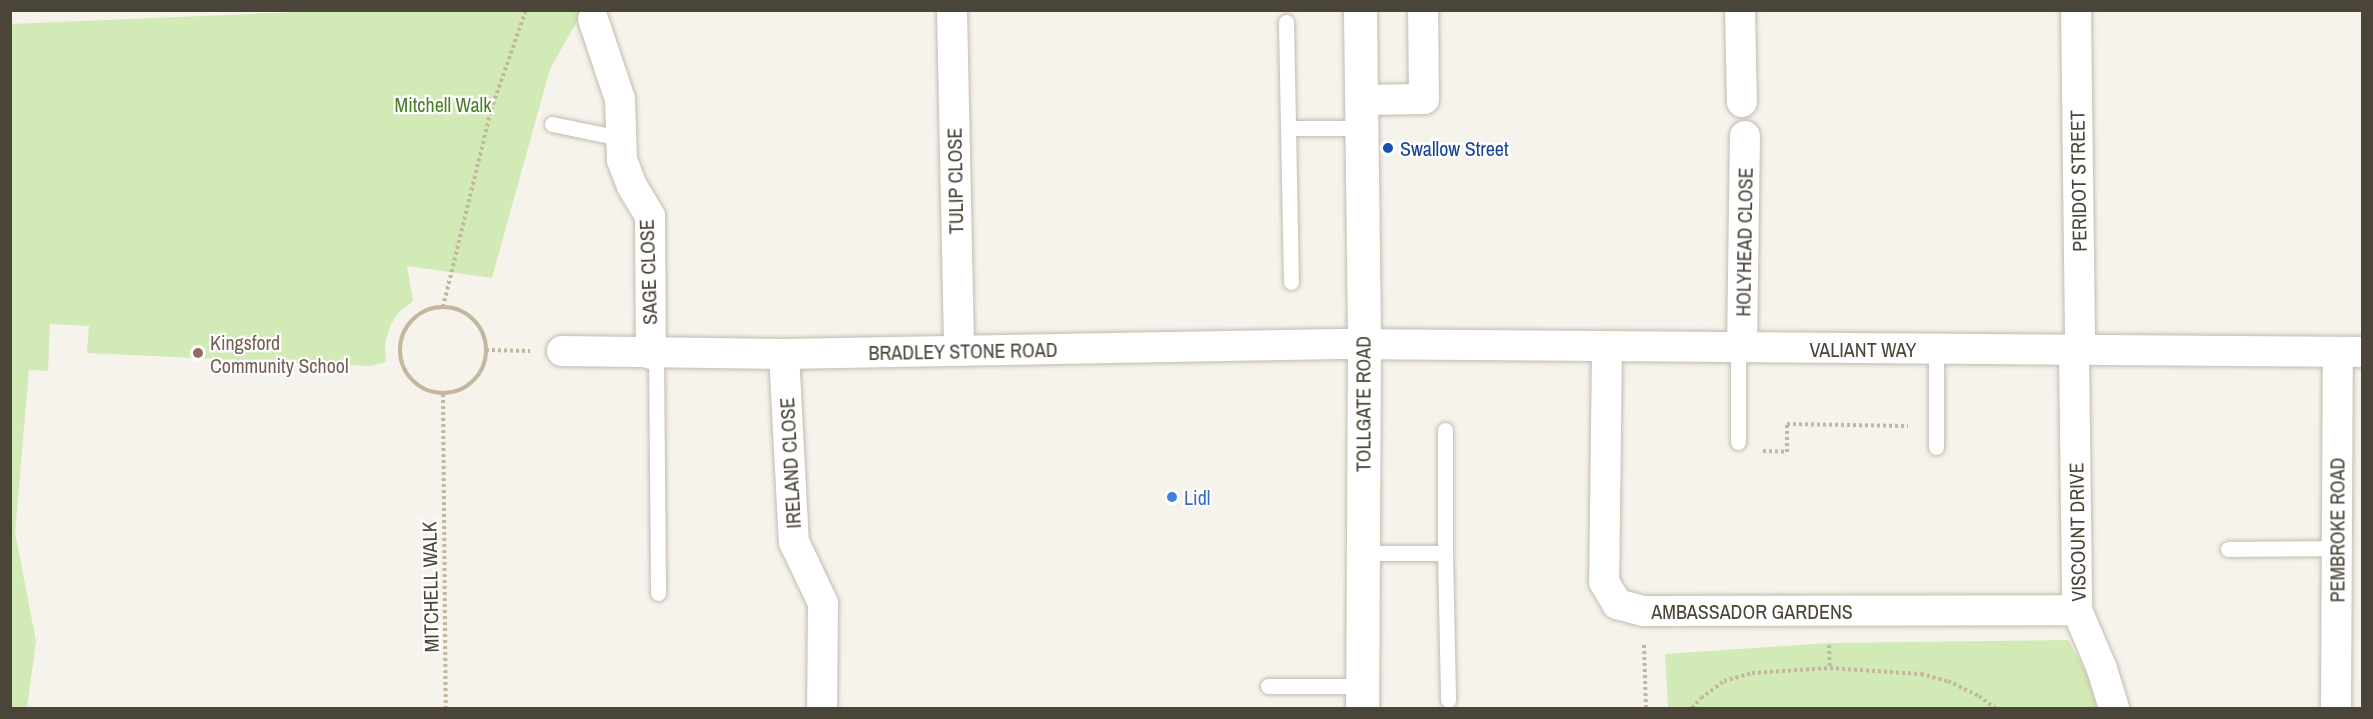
<!DOCTYPE html>
<html>
<head>
<meta charset="utf-8">
<style>
	body { margin:0 }
	#map { position:relative; width:2373px; height:719px; overflow:hidden; background:#f6f3ec; font-family:"Archivo Narrow",sans-serif }
	div>[style] { position:absolute }
	.green>* { inset:0; background:#d2eab5 }
	.path>* { height:4px; margin-top:-2px; transform-origin:0; background:repeating-linear-gradient(90deg,#c4b79f 0 3px,transparent 0 6px) }
	.path>.ring { margin:-2px; padding:0; box-sizing:content-box; background:none; border:4px solid #c4b79f; border-radius:50% }
	.roads { filter:drop-shadow(0 0 2px #c2bbae) drop-shadow(0 0 2px #c2bbae) }
	.service>* { height:15px; margin:-7.5px; padding:0 7.5px; transform-origin:7.5px; border-radius:7.5px; background:#fff }
	.minor>* { height:30px; margin:-15px; padding:0 15px; transform-origin:15px; border-radius:15px; background:#fff }
	.tertiary>* { height:33px; margin:-16.5px; padding:0 16.5px; transform-origin:16.5px; border-radius:16.5px; background:#fff }
	.dots>* { width:16px; height:16px; translate:-50% -50%; box-sizing:border-box; border:3px solid #fff; border-radius:50% }
	span { translate:-50% -50%; white-space:nowrap; text-align:center; line-height:1.15; -webkit-text-stroke:4.5px #fff; paint-order:stroke }
	.park-label { font-size:20px; color:#4a7f2a }
	.transit-label { font-size:20px; color:#164399 }
	.left { translate:0 -50%; text-align:left }
	.street-label { font-size:20px; color:#4b4439 }
	.education-label { font-size:20px; color:#785e54 }
	.shop-label { font-size:20px; color:#366cbe }
	.frame { position:absolute; inset:0; border:12px solid #4b4439; pointer-events:none }
</style>
</head>
<body>
<div id="map">
	<div class="green">
		<i style="clip-path:polygon(320px 11px,583px 11px,550px 69px,492px 278px,407px 266px,413px 301px,399px 312px,391px 324px,385px 344px,386px 362px,371px 366px,87px 353px,89px 326px,50px 324px,48px 371px,29px 370px,15px 532px,36px 641px,27px 708px,10px 708px,10px 24px)"></i>
		<i style="clip-path:polygon(2068px 640px,2086px 672px,2097px 708px,1668px 708px,1665px 654px,1829px 643px)"></i>
	</div>
	<div class="path">
		<i style="left:87px;top:10px;width:2px;rotate:90deg"></i>
		<i class="ring" style="left:400px;top:307px;width:82px;height:82px"></i>
		<i style="left:443px;top:307px;width:203px;rotate:-76.3deg"></i>
		<i style="left:491px;top:110px;width:106px;rotate:-70.7deg"></i>
		<i style="left:486px;top:350px;width:44px;rotate:1.3deg"></i>
		<i style="left:443px;top:394px;width:314px;rotate:89.5deg"></i>
		<i style="left:1763px;top:451px;width:24px;rotate:2deg"></i>
		<i style="left:1787px;top:452px;width:28px;rotate:-90deg"></i>
		<i style="left:1787px;top:424px;width:121px;rotate:0.9deg"></i>
		<i style="left:1644px;top:645px;width:63px;rotate:88.2deg"></i>
		<i style="left:1829px;top:645px;width:23px;rotate:88deg"></i>
		<i style="left:1692px;top:708px;width:13px;rotate:-48deg"></i>
		<i style="left:1701px;top:698px;width:29px;rotate:-36deg"></i>
		<i style="left:1724px;top:681px;width:29px;rotate:-16deg"></i>
		<i style="left:1752px;top:673px;width:78px;rotate:-3.7deg"></i>
		<i style="left:1830px;top:668px;width:91px;rotate:3.8deg"></i>
		<i style="left:1921px;top:674px;width:28px;rotate:15deg"></i>
		<i style="left:1948px;top:681px;width:34px;rotate:26deg"></i>
		<i style="left:1979px;top:696px;width:20px;rotate:37deg"></i>
	</div>
	<div class="roads">
		<div class="service">
			<i style="left:1286px;top:22px;width:260px;rotate:88.9deg"></i>
			<i style="left:552px;top:124px;width:59px;rotate:11.7deg"></i>
			<i style="left:610px;top:136px;width:11px;rotate:-5deg"></i>
			<i style="left:1288px;top:128px;width:74px"></i>
			<i style="left:656px;top:354px;width:239px;rotate:89.5deg"></i>
			<i style="left:1445px;top:430px;width:123px;rotate:90deg"></i>
			<i style="left:1738px;top:442px;width:94px;rotate:-90deg"></i>
			<i style="left:1936px;top:447px;width:98px;rotate:-90deg"></i>
			<i style="left:2228px;top:549px;width:109px;rotate:-0.5deg"></i>
			<i style="left:1363px;top:553px;width:82px"></i>
			<i style="left:1445px;top:553px;width:147px;rotate:88.8deg"></i>
			<i style="left:1268px;top:686px;width:95px"></i>
		</div>
		<div class="minor">
			<i style="left:952px;top:10px;width:341px;rotate:88.8deg"></i>
			<i style="left:1740px;top:10px;width:92px;rotate:88.8deg"></i>
			<i style="left:2076px;top:10px;width:341px;rotate:89.3deg"></i>
			<i style="left:593px;top:19px;width:84px;rotate:71.4deg"></i>
			<i style="left:620px;top:99px;width:61px;rotate:88.1deg"></i>
			<i style="left:622px;top:160px;width:28px;rotate:69deg"></i>
			<i style="left:632px;top:186px;width:35px;rotate:59deg"></i>
			<i style="left:650px;top:216px;width:138px;rotate:89.6deg"></i>
			<i style="left:1362px;top:100px;width:62px;rotate:-0.9deg"></i>
			<i style="left:1424px;top:99px;width:89px;rotate:-90.6deg"></i>
			<i style="left:1607px;top:347px;width:235px;rotate:90.7deg"></i>
			<i style="left:1604px;top:582px;width:26px;rotate:59deg"></i>
			<i style="left:1617px;top:604px;width:27px;rotate:15deg"></i>
			<i style="left:1643px;top:611px;width:434px;rotate:-0.1deg"></i>
			<i style="left:1742px;top:348px;width:212px;rotate:-89.2deg"></i>
			<i style="left:2074px;top:349px;width:261px;rotate:89.3deg"></i>
			<i style="left:2077px;top:610px;width:64px;rotate:67deg"></i>
			<i style="left:2102px;top:669px;width:41px;rotate:72.9deg"></i>
			<i style="left:562px;top:351px;width:222px;rotate:0.8deg"></i>
			<i style="left:784px;top:354px;width:556px;rotate:-1.03deg"></i>
			<i style="left:1340px;top:344px;width:1022px;rotate:0.45deg"></i>
			<i style="left:784px;top:354px;width:188px;rotate:87deg"></i>
			<i style="left:794px;top:542px;width:68px;rotate:64.6deg"></i>
			<i style="left:823px;top:603px;width:105px;rotate:90.5deg"></i>
			<i style="left:2336px;top:708px;width:356px;rotate:-89.7deg"></i>
		</div>
		<div class="tertiary">
			<i style="left:1360px;top:10px;width:336px;rotate:89.3deg"></i>
			<i style="left:1364px;top:346px;width:362px;rotate:90.3deg"></i>
		</div>
	</div>
	<div class="dots">
		<i style="left:1388px;top:148px;background:#1a4fb4"></i>
		<i style="left:198px;top:353px;background:#8d6e63"></i>
		<i style="left:1172px;top:497px;background:#3f7fe0"></i>
	</div>
	<div class="park-label">
		<span style="left:443px;top:104px">Mitchell Walk</span>
	</div>
	<div class="transit-label">
		<span class="left" style="left:1400px;top:148px">Swallow Street</span>
	</div>
	<div class="street-label">
		<span style="left:955px;top:181px;rotate:-91deg">TULIP CLOSE</span>
		<span style="left:2078px;top:181px;rotate:-91deg">PERIDOT STREET</span>
		<span style="left:1744px;top:242px;rotate:-89deg">HOLYHEAD CLOSE</span>
		<span style="left:648px;top:272px;rotate:-92deg">SAGE CLOSE</span>
		<span style="left:1863px;top:349px">VALIANT WAY</span>
		<span style="left:963px;top:351px;rotate:-1deg">BRADLEY STONE ROAD</span>
		<span style="left:1363px;top:404px;rotate:-90deg">TOLLGATE ROAD</span>
		<span style="left:790px;top:463px;rotate:-93deg">IRELAND CLOSE</span>
		<span style="left:2337px;top:530px;rotate:-90deg">PEMBROKE ROAD</span>
		<span style="left:2077px;top:532px;rotate:-91deg">VISCOUNT DRIVE</span>
		<span style="left:430px;top:587px;rotate:-91deg">MITCHELL WALK</span>
		<span style="left:1752px;top:611px">AMBASSADOR GARDENS</span>
	</div>
	<div class="education-label">
		<span class="left" style="left:210px;top:354px">Kingsford<br>Community School</span>
	</div>
	<div class="shop-label">
		<span class="left" style="left:1184px;top:497px">Lidl</span>
	</div>
	<div class="frame"></div>
</div>
</body>
</html>
